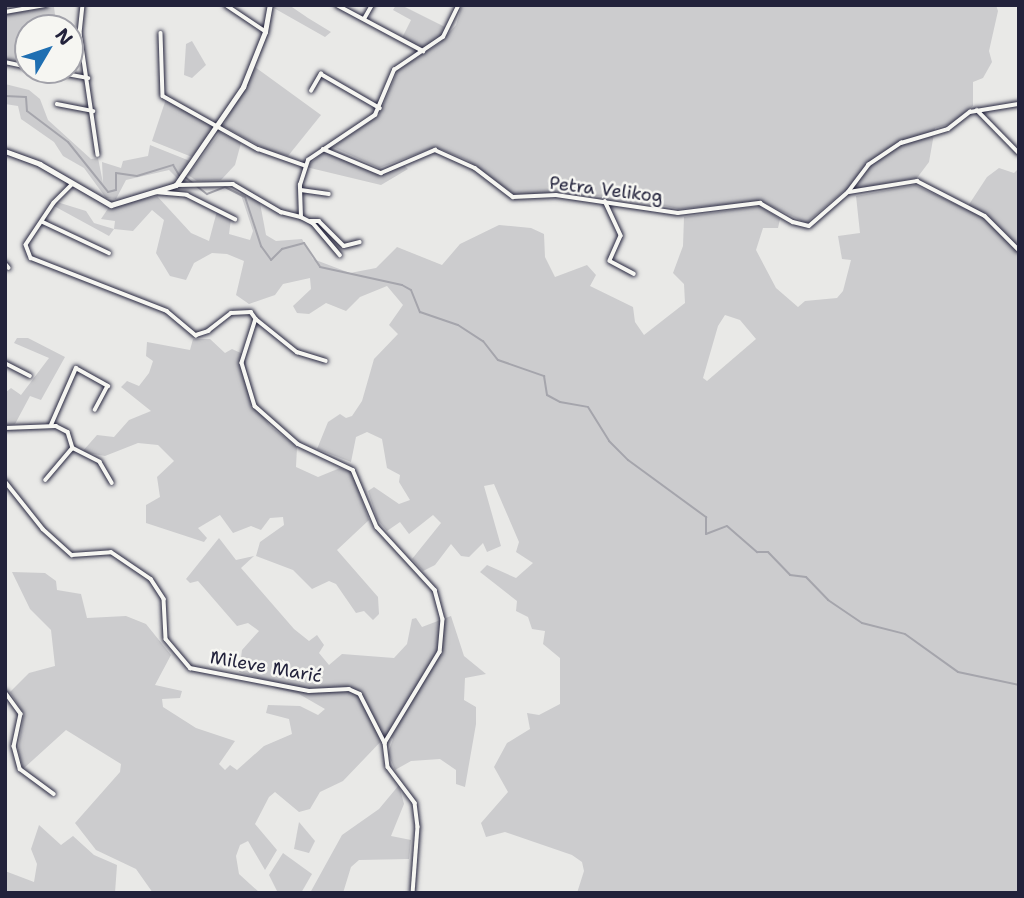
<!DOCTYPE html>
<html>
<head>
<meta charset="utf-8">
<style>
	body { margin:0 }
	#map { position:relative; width:1024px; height:898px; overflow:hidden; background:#e9e9e7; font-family:"Shantell Sans",sans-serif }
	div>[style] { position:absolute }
	.green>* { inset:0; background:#ccccce }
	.stream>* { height:2px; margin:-1px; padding:0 1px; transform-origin:1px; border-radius:1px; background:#a5a5ac }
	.roads { filter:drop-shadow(0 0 2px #22223b) drop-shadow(0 0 2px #22223b) }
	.minor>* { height:3.5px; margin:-1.75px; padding:0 1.75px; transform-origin:1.75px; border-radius:1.75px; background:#f6f6f2 }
	.tertiary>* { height:4.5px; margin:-2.25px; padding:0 2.25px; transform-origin:2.25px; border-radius:2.25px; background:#f6f6f2 }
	span { translate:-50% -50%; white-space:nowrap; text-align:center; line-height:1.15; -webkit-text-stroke:5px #f6f6f2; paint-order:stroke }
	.street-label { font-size:18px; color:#22223b }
	.frame { position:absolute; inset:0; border:7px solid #22223b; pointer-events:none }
	.north { position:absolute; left:14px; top:14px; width:70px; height:70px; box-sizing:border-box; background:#f6f6f2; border:2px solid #a1a1a9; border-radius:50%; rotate:51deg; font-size:19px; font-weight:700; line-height:28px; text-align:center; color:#22223b }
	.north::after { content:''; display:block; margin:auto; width:24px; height:32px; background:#1f6fb2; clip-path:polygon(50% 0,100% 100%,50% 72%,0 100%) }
</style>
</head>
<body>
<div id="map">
	<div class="green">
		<i style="clip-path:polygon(289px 5px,308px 18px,331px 32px,325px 37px,272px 7px)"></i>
		<i style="clip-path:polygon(396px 5px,401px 5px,447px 28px,438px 40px,421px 48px,402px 38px,411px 20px,393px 10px)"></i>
		<i style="clip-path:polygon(462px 5px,996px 5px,998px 11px,989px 51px,992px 62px,983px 78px,973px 82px,973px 106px,950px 124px,935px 128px,929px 162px,917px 178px,844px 191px,806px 223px,761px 201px,679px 209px,617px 196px,515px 195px,467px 160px,435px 147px,379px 168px,333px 147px,379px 115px,398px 70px,440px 43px,456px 25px)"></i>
		<i style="clip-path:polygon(54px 7px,56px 22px,46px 28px,28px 28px,26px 63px,5px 60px,5px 14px)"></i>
		<i style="clip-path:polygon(192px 41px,206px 65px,192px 78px,184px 75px,186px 44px)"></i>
		<i style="clip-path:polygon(255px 67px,321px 115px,288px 156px,267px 150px,223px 126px)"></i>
		<i style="clip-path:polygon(5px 84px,29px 90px,40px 99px,48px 120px,91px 159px,98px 158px,103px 183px,102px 162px,121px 168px,123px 161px,148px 156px,150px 145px,190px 161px,178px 179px,169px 170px,126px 180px,116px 199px,106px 198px,84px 168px,63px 156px,54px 142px,21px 119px,18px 106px,5px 104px)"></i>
		<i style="clip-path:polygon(166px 99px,214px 127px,192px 157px,152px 141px)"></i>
		<i style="clip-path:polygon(220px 132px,241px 143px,235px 165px,221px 180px,197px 181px,188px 175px)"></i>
		<i style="clip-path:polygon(324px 152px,381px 175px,404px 165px,408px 169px,381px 185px,306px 167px)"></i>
		<i style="clip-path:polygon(evenodd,999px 168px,1014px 173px,1019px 168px,1019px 893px,577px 893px,584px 871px,582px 862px,572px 855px,505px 832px,486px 837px,481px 823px,508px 792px,494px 767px,507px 743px,530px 729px,527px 713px,539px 715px,560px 704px,560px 658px,543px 644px,545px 631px,532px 629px,528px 617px,516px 611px,517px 601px,480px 572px,487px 565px,516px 578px,533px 563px,516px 552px,519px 542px,494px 484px,484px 486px,501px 546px,487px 552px,483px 543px,469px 557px,461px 556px,451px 544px,435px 565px,423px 571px,412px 559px,441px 523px,433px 515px,409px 534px,400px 522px,387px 531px,377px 519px,368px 491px,374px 487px,399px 504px,410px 500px,399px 482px,400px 475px,387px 468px,382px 439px,367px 432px,356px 437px,351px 462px,317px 449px,328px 422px,340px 414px,346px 418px,352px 416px,362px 401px,374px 359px,398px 334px,389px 325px,403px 305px,387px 286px,360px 297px,346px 311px,326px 303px,309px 314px,297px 313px,293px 306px,311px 289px,310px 278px,283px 284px,275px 295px,249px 304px,236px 295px,244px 261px,227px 254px,212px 253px,194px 263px,186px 280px,170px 276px,156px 253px,164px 220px,152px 210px,133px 231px,114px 229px,109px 236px,54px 206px,57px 202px,86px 211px,94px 223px,114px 229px,115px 221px,101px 219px,109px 207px,157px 196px,191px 233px,209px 241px,217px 211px,231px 219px,229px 234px,250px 240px,253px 231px,240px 192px,232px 185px,260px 203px,266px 235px,276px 241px,302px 239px,313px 259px,350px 273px,376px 268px,397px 247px,442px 265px,460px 244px,499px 225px,531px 228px,544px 234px,545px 257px,555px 277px,587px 265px,596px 275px,590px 286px,633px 307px,635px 322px,644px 335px,685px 303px,684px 284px,673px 273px,683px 246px,684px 217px,760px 206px,780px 219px,778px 228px,763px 228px,756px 250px,776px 288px,798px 307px,805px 301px,837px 298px,843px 291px,851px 260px,842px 259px,838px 236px,860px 233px,856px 196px,915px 185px,966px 209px,987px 177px,999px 168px,725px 315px,740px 320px,756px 339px,707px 381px,703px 378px,718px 326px,725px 315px)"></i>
		<i style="clip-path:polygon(17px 338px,28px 338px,65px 357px,41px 400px,30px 396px,15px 424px,5px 425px,5px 393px,11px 388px,21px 395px,49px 358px,14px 343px)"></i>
		<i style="clip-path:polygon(193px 339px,210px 339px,225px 353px,232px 349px,245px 355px,250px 397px,270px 426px,297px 447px,296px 467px,318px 477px,340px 468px,352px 472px,369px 520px,337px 550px,378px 597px,379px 614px,373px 620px,364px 611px,356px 613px,336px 584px,329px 581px,312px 589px,293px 570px,256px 556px,260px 542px,284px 525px,283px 517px,270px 518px,261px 530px,251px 526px,233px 533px,220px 515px,198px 528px,207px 538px,204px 542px,146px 523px,146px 505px,160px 497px,157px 477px,174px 461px,158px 445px,138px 443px,105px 456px,82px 452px,97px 435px,114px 437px,129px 420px,151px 411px,121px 387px,127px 381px,139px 386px,149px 373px,153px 361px,146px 356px,147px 342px,190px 350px)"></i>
		<i style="clip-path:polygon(219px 538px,236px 560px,254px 556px,241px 568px,294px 629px,309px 641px,317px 635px,324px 645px,319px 653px,329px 665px,342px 654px,394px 658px,407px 644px,412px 619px,416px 618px,422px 627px,451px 616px,464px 656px,486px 674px,465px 678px,464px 700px,476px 707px,476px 724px,465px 787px,456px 784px,456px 770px,440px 759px,411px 761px,395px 770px,388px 753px,393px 739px,388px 734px,343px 781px,320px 792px,310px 809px,299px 812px,275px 792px,269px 797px,255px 824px,277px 850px,265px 870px,248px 841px,240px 845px,236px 856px,239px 874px,260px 893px,153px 893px,136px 869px,96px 850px,75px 823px,120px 772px,121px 764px,66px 730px,23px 769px,18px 750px,24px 714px,10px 692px,29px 673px,55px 666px,51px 630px,30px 609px,12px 572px,45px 573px,56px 581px,57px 590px,81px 594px,87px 618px,126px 616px,146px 624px,171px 655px,155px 685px,182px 691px,180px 698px,162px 699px,163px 707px,196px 728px,235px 741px,219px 764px,225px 770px,230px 765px,237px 770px,264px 746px,292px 734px,289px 719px,266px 713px,268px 705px,300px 706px,318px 715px,325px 709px,299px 694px,274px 688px,268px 681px,239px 672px,242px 650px,259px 631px,248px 623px,237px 626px,198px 581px,190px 583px,186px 579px)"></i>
		<i style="clip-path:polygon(399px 785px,404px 804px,391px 836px,411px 840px,409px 859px,359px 860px,351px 867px,343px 893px,310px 893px,342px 835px,379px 809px)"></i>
		<i style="clip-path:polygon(299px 822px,315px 841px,309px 853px,294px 849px)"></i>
		<i style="clip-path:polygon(39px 825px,61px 845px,73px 836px,94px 855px,117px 865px,115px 893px,5px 893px,5px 871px,34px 882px,37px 864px,31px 849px)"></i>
		<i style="clip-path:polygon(283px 853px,312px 874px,301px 893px,278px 893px,269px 875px)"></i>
	</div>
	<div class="stream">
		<i style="left:5px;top:96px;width:21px;rotate:3deg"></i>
		<i style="left:26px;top:97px;width:14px;rotate:86deg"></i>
		<i style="left:27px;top:111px;width:51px;rotate:37.1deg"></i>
		<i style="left:68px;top:142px;width:64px;rotate:51.3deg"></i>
		<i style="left:108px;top:192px;width:8px;rotate:-14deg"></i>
		<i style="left:116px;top:190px;width:17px;rotate:-90deg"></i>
		<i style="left:116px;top:173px;width:21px;rotate:8deg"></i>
		<i style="left:137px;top:176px;width:38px;rotate:-17deg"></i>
		<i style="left:173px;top:165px;width:12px;rotate:59deg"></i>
		<i style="left:185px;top:177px;width:28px;rotate:38deg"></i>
		<i style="left:207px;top:194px;width:19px;rotate:-21deg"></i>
		<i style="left:225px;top:187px;width:22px;rotate:27deg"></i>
		<i style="left:245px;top:197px;width:52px;rotate:71.9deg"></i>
		<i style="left:261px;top:246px;width:17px;rotate:54deg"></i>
		<i style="left:271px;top:260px;width:16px;rotate:-45deg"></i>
		<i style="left:282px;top:249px;width:23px;rotate:-15deg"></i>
		<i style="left:304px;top:243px;width:29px;rotate:56deg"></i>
		<i style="left:320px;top:267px;width:84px;rotate:12.4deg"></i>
		<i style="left:402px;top:285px;width:10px;rotate:29deg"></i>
		<i style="left:411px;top:290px;width:24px;rotate:68deg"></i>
		<i style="left:420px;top:312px;width:40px;rotate:18.9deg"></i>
		<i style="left:458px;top:325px;width:30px;rotate:33deg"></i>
		<i style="left:483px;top:341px;width:24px;rotate:52deg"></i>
		<i style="left:498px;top:360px;width:49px;rotate:19.2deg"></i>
		<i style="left:544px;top:376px;width:19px;rotate:81deg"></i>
		<i style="left:547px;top:395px;width:15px;rotate:28deg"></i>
		<i style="left:560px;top:402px;width:28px;rotate:10deg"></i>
		<i style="left:588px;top:407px;width:40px;rotate:58deg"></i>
		<i style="left:609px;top:441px;width:27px;rotate:45deg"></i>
		<i style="left:628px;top:460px;width:97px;rotate:36.2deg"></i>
		<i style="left:706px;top:517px;width:17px;rotate:90deg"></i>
		<i style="left:706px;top:534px;width:22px;rotate:-21deg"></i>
		<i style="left:727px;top:526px;width:40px;rotate:41deg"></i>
		<i style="left:757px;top:552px;width:11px"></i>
		<i style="left:768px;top:552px;width:32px;rotate:46deg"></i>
		<i style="left:790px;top:575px;width:16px;rotate:7deg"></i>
		<i style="left:806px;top:577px;width:32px;rotate:46deg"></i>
		<i style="left:828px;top:600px;width:41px;rotate:34.1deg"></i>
		<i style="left:862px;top:623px;width:44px;rotate:14.3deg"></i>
		<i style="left:905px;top:634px;width:65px;rotate:35.6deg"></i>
		<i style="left:958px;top:672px;width:62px;rotate:12deg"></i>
	</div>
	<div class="roads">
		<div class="minor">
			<i style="left:83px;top:5px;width:28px;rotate:96deg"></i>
			<i style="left:80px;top:33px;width:123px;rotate:81.6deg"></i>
			<i style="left:226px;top:5px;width:47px;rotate:33.7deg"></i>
			<i style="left:337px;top:5px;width:98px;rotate:28.1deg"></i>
			<i style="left:5px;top:12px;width:42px;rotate:-9.7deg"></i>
			<i style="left:364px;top:19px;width:16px;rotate:-60deg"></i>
			<i style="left:161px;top:33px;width:63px;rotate:88.2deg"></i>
			<i style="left:163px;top:96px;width:109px;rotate:29.2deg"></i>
			<i style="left:258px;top:149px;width:49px;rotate:19.2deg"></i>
			<i style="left:5px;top:62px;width:24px;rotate:12deg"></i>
			<i style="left:45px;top:70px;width:44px;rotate:10.5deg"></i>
			<i style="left:311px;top:91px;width:20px;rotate:-60deg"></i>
			<i style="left:321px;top:74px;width:68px;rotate:30deg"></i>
			<i style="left:57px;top:104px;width:37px;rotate:11deg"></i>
			<i style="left:977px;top:110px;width:60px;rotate:45.7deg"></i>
			<i style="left:323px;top:149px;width:63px;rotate:22.5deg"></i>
			<i style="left:381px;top:173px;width:59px;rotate:-23.1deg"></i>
			<i style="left:435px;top:150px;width:44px;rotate:24.2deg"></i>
			<i style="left:475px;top:168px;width:48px;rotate:37.3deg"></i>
			<i style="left:513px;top:197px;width:43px;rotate:-2.7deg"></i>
			<i style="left:556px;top:195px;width:123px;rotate:8.4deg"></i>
			<i style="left:678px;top:213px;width:83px;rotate:-7deg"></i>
			<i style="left:760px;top:203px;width:38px;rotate:30deg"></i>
			<i style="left:793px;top:222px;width:16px;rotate:14deg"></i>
			<i style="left:809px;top:226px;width:52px;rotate:-41.1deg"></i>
			<i style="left:848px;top:192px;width:34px;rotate:-53deg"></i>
			<i style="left:868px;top:165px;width:40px;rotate:-34deg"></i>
			<i style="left:901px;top:143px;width:49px;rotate:-16.6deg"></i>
			<i style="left:948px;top:129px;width:28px;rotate:-38deg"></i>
			<i style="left:970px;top:112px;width:50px;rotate:-9.3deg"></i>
			<i style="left:72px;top:185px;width:25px;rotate:135deg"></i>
			<i style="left:54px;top:203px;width:50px;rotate:123.7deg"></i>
			<i style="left:26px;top:245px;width:14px;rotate:69deg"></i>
			<i style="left:31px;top:258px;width:146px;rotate:21.3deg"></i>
			<i style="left:167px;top:311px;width:38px;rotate:40deg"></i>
			<i style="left:196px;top:335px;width:13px;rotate:-18deg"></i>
			<i style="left:208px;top:331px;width:29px;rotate:-38deg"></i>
			<i style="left:231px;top:313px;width:20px;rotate:-3deg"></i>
			<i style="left:251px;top:312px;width:9px;rotate:54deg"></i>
			<i style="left:256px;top:319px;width:46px;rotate:107.7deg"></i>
			<i style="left:242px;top:363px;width:45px;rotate:73.2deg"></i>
			<i style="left:255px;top:406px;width:57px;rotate:41.5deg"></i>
			<i style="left:298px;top:444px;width:61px;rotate:25.3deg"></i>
			<i style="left:353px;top:470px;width:62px;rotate:67.2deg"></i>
			<i style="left:377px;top:527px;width:86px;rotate:47.4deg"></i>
			<i style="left:435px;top:590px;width:30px;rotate:75deg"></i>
			<i style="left:443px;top:619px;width:33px;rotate:95deg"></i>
			<i style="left:440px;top:652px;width:106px;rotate:121.1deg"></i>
			<i style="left:176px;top:185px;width:57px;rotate:-1deg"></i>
			<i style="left:233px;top:184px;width:56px;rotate:30.3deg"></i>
			<i style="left:281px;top:212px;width:21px;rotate:14deg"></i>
			<i style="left:301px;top:217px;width:32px;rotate:-92deg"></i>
			<i style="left:300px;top:185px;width:26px;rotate:-72deg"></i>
			<i style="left:308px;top:160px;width:81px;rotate:-33.9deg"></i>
			<i style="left:375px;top:115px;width:49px;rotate:-67.1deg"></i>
			<i style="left:394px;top:70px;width:59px;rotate:-34deg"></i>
			<i style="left:443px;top:37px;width:34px;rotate:-64deg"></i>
			<i style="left:301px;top:190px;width:28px;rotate:8deg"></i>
			<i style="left:155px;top:192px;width:32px;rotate:5deg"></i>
			<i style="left:187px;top:195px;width:54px;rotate:26.6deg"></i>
			<i style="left:849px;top:192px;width:69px;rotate:-9.2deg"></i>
			<i style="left:917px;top:181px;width:76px;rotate:27.2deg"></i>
			<i style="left:985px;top:216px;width:48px;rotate:45deg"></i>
			<i style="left:605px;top:201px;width:38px;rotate:65deg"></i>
			<i style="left:621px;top:236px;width:27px;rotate:114deg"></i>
			<i style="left:610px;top:261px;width:27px;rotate:28deg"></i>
			<i style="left:301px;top:217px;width:13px;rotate:27deg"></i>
			<i style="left:313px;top:223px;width:42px;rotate:49.8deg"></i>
			<i style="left:310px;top:221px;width:9px"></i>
			<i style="left:319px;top:221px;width:35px;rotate:45deg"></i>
			<i style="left:344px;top:246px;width:16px;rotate:-14deg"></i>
			<i style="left:43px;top:222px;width:73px;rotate:25.2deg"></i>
			<i style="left:5px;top:263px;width:6px;rotate:51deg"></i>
			<i style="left:256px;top:319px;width:53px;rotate:38.8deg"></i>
			<i style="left:297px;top:352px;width:30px;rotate:17deg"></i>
			<i style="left:5px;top:363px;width:28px;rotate:27deg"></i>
			<i style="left:51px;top:425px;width:62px;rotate:-66.3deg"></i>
			<i style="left:76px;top:368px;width:37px;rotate:29deg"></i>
			<i style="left:108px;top:386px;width:27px;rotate:118deg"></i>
			<i style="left:5px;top:428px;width:51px;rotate:-2.2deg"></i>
			<i style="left:56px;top:426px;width:13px;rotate:27deg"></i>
			<i style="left:68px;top:432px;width:17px;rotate:73deg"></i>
			<i style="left:73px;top:448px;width:42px;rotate:130.2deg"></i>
			<i style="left:73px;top:448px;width:30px;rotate:27deg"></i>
			<i style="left:100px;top:462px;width:24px;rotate:60deg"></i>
			<i style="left:5px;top:481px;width:61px;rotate:51.6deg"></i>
			<i style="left:43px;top:529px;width:39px;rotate:42deg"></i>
			<i style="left:72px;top:555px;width:39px;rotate:-4deg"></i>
			<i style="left:111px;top:552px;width:48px;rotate:34deg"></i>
			<i style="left:151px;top:579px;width:24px;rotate:57deg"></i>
			<i style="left:164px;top:599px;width:40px;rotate:87.1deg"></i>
			<i style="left:166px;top:639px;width:38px;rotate:50deg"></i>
			<i style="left:190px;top:668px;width:121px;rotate:10.9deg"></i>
			<i style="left:309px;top:691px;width:40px;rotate:-2.9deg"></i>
			<i style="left:349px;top:689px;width:12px;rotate:24deg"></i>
			<i style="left:360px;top:694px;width:55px;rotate:63deg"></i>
			<i style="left:385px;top:743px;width:24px;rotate:83deg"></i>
			<i style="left:388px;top:767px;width:45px;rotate:53.1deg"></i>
			<i style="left:415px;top:803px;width:24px;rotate:83deg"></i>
			<i style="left:418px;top:827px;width:66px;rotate:94.3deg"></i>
			<i style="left:5px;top:692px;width:27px;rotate:54deg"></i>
			<i style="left:21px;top:714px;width:33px;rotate:102deg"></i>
			<i style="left:14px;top:746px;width:24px;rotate:75deg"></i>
			<i style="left:20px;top:769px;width:42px;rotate:36.3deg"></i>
		</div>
		<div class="tertiary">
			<i style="left:5px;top:151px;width:37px;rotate:20deg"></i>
			<i style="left:40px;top:164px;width:82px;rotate:30deg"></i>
			<i style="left:111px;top:205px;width:68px;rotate:-17.1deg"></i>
			<i style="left:176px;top:185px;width:119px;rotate:-55.6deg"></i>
			<i style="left:243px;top:87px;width:59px;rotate:-68.2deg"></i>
			<i style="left:265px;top:32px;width:27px;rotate:-80deg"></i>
		</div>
	</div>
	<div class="street-label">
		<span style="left:606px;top:190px;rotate:7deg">Petra Velikog</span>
		<span style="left:266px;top:667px;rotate:10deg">Mileve Marić</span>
	</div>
	<div class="frame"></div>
	<div class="north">N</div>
</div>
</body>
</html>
